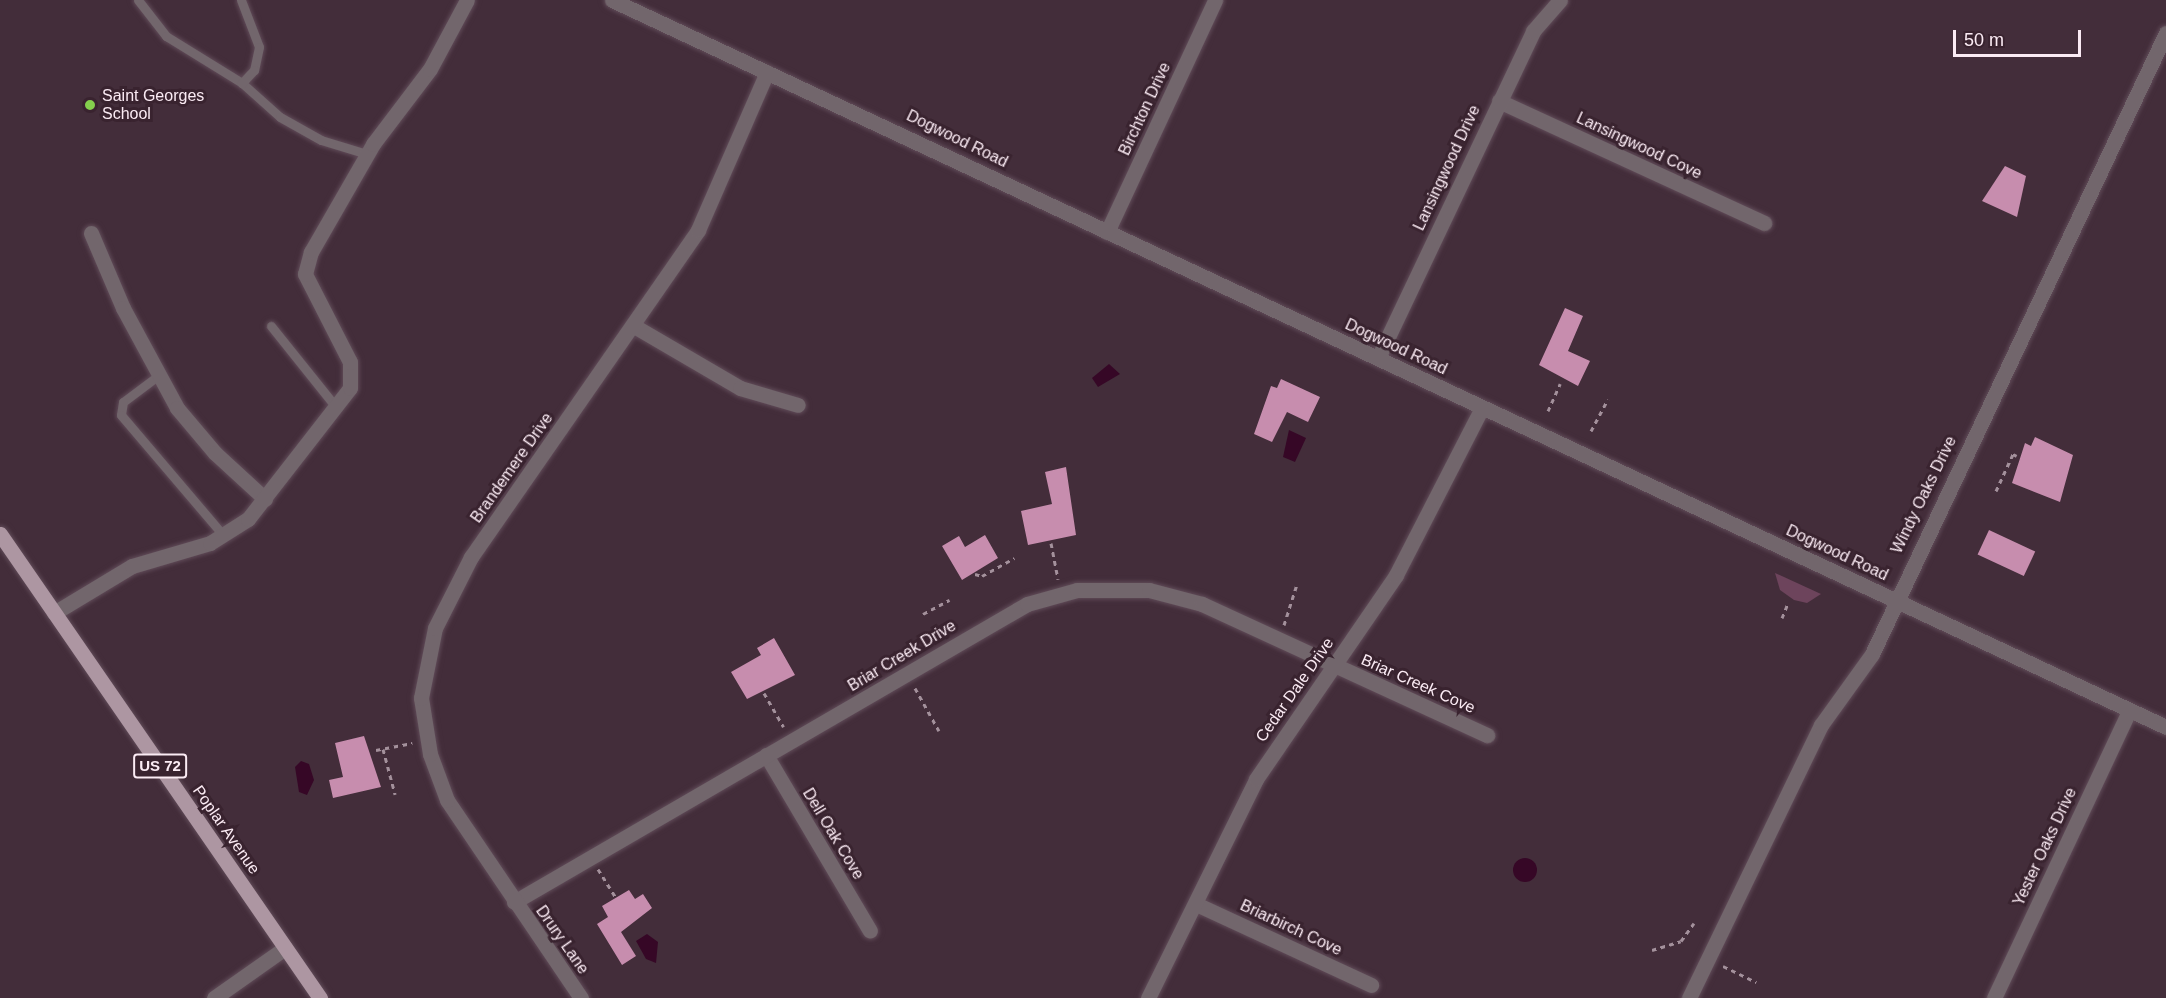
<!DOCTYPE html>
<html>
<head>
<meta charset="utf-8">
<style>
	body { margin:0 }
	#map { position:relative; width:2166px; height:998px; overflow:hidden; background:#432d3a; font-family:Helvetica,sans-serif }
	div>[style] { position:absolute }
	.green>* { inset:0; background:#6d445c }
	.water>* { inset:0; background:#360726 }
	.round { border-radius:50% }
	.building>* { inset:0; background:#c78dae; transform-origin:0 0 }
	.path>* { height:3px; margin-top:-1.5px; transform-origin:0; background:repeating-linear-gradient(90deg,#a4919c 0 4.5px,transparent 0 9px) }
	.roads { filter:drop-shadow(0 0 2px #604b58) drop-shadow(0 0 2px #604b58) }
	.service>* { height:9px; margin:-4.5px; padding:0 4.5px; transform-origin:4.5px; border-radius:4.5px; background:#72666c }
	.minor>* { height:15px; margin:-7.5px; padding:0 7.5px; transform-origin:7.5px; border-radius:7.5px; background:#72666c }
	.tertiary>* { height:15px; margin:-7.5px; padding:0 7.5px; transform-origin:7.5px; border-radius:7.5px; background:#72666c }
	.primary>* { height:15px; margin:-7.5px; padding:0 7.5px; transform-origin:7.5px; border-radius:7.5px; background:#ad96a2 }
	.dots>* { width:16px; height:16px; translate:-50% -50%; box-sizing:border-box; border:3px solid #39232f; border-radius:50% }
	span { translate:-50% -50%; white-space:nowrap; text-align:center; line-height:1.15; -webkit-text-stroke:6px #39232f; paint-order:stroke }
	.shield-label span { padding:2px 4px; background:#39232f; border:2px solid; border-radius:4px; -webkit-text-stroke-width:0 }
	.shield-label { font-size:15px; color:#fbebf4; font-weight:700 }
	.poi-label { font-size:16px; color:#fbebf4 }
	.left { translate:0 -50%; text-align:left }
	.street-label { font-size:16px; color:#fbebf4 }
	.scale { position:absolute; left:1953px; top:30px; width:128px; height:27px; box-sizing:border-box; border:3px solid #fbebf4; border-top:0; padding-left:8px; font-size:18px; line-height:21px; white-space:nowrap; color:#fbebf4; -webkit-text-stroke:4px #39232f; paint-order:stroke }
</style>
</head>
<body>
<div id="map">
	<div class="green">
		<i style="clip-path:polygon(1775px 573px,1821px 594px,1807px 603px,1794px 600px,1780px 590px)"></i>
	</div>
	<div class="water">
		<i style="clip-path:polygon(1109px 364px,1120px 374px,1098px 387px,1092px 378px)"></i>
		<i style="clip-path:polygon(1289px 430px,1306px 438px,1295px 462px,1283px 457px)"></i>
		<i style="clip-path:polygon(301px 761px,309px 764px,314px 780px,307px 795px,299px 792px,295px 767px)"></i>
		<i class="round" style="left:1513px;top:858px;width:24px;height:24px"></i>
		<i style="clip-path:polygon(647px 934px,658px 942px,656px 963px,646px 959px,636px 941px)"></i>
	</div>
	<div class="building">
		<i style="clip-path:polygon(2005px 166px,2026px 176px,2017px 217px,1982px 201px)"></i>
		<i style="clip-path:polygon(1565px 308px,1583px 316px,1568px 351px,1590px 361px,1578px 386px,1539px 365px)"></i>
		<i style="clip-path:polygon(1281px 379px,1320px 397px,1308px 422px,1287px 412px,1272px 442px,1254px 434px,1271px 386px,1277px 388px)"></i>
		<i style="clip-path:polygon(2035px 437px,2073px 455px,2060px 502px,2012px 483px,2025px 443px,2031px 446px)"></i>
		<i style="clip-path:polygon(1066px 467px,1076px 535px,1028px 545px,1021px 511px,1052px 504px,1045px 472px)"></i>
		<i style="left:1989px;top:530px;width:51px;height:27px;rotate:25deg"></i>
		<i style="clip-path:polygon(985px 535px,998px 558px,962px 580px,942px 546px,959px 536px,965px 547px)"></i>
		<i style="clip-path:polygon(774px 638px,795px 675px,747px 699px,731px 672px,761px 655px,757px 648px)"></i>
		<i style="clip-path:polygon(364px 736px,381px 787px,333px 798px,329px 780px,343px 777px,335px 743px)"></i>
		<i style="clip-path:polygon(629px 890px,635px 899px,643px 894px,652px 908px,621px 932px,636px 956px,622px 965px,597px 924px,608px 917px,602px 906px)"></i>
	</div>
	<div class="path">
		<i style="left:1548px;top:411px;width:30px;rotate:-66deg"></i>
		<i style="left:1591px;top:431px;width:36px;rotate:-62deg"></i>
		<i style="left:1996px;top:491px;width:41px;rotate:-65.3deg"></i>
		<i style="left:2013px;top:454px;width:4px;rotate:27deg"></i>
		<i style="left:1051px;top:543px;width:37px;rotate:79deg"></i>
		<i style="left:975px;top:574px;width:7px;rotate:16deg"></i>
		<i style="left:982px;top:576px;width:37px;rotate:-29deg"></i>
		<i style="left:923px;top:614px;width:30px;rotate:-28deg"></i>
		<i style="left:1782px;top:618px;width:16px;rotate:-68deg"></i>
		<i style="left:1284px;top:625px;width:43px;rotate:-72.4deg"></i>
		<i style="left:915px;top:688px;width:49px;rotate:60.8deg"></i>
		<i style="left:764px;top:693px;width:39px;rotate:60deg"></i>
		<i style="left:383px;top:749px;width:47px;rotate:75.1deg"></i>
		<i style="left:376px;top:750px;width:37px;rotate:-11deg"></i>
		<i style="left:598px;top:869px;width:32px;rotate:58deg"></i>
		<i style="left:1652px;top:950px;width:30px;rotate:-17deg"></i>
		<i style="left:1681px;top:941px;width:22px;rotate:-54deg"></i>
		<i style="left:1723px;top:966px;width:37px;rotate:26deg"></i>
	</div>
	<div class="roads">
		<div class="service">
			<i style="left:138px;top:0;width:46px;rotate:52.1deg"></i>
			<i style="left:166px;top:36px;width:89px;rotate:31.7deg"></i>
			<i style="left:242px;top:83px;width:51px;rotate:41.8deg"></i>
			<i style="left:280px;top:117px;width:47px;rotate:29.3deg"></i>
			<i style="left:321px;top:140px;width:48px;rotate:16.9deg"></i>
			<i style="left:241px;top:0;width:50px;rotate:69deg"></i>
			<i style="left:259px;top:47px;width:24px;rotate:102deg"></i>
			<i style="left:254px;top:70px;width:18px;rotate:133deg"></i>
			<i style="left:271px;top:326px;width:102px;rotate:51.3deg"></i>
			<i style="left:159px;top:375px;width:45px;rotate:143.1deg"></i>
			<i style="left:123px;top:402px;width:13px;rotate:99deg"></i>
			<i style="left:121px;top:415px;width:157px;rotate:49.6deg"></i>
		</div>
		<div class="minor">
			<i style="left:1499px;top:101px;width:292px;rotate:24.7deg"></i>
			<i style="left:1107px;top:232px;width:256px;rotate:-65deg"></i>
			<i style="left:91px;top:233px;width:82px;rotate:66.9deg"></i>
			<i style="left:123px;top:308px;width:114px;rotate:61.6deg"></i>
			<i style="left:177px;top:408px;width:59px;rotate:49.8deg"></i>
			<i style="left:215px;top:453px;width:68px;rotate:42.6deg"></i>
			<i style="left:634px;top:326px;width:123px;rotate:30.3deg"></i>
			<i style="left:740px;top:388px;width:60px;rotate:16.3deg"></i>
			<i style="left:1378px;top:358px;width:362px;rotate:-64.6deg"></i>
			<i style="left:1533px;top:31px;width:41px;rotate:-48.9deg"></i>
			<i style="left:54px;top:613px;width:91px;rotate:-31.1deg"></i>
			<i style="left:132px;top:566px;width:81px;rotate:-16.4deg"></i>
			<i style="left:210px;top:543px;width:45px;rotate:-32.3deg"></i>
			<i style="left:248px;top:519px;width:166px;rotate:-52.1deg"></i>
			<i style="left:350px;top:388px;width:26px;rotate:-90deg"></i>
			<i style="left:350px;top:362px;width:99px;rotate:-117.1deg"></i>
			<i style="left:305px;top:274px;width:23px;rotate:-75deg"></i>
			<i style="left:311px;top:252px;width:125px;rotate:-60.1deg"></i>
			<i style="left:373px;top:144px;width:94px;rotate:-52.8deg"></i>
			<i style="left:430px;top:69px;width:78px;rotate:-61.8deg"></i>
			<i style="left:766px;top:755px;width:204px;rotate:59.4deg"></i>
			<i style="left:514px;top:902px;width:593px;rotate:-30.15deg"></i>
			<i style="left:1027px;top:604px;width:52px;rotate:-15.6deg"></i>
			<i style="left:1077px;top:590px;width:72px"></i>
			<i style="left:1149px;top:590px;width:55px;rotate:14.8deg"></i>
			<i style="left:1202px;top:604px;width:314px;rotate:24.7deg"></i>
			<i style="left:1196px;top:904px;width:193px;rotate:24.8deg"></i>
			<i style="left:581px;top:998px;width:239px;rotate:-124.1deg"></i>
			<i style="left:447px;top:800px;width:49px;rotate:-110.3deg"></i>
			<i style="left:430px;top:754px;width:57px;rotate:-99.1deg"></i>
			<i style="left:421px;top:698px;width:71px;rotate:-78.7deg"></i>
			<i style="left:435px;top:628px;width:80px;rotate:-63.1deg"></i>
			<i style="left:471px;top:557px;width:398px;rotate:-55.2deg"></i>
			<i style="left:698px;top:230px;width:172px;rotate:-66.4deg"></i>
			<i style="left:1148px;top:998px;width:244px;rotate:-63.7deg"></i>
			<i style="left:1256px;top:779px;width:247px;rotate:-55.5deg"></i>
			<i style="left:1396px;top:575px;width:188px;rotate:-62.8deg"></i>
			<i style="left:1689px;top:998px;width:303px;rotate:-64.2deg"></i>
			<i style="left:1821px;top:725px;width:87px;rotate:-54.3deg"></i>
			<i style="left:1872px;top:654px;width:687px;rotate:-64.67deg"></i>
			<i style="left:1994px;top:998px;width:317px;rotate:-64.8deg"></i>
		</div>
		<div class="tertiary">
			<i style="left:612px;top:0;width:1716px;rotate:25.07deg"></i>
			<i style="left:214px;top:998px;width:87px;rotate:-35.2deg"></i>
		</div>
		<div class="primary">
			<i style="left:0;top:534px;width:564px;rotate:55.41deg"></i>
		</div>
	</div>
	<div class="dots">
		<i style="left:90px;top:105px;background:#84cf4d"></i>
	</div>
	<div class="shield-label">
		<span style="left:160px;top:766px">US 72</span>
	</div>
	<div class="poi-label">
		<span class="left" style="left:102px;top:105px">Saint Georges<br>School</span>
	</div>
	<div class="street-label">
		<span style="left:1145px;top:109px;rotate:-65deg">Birchton Drive</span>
		<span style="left:957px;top:139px;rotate:26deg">Dogwood Road</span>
		<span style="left:1639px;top:146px;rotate:25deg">Lansingwood Cove</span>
		<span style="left:1447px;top:168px;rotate:-65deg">Lansingwood Drive</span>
		<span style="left:1396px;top:347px;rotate:25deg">Dogwood Road</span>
		<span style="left:512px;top:468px;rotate:-55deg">Brandemere Drive</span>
		<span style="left:1924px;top:495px;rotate:-64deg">Windy Oaks Drive</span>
		<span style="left:1837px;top:553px;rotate:25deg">Dogwood Road</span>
		<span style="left:902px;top:656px;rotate:-31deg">Briar Creek Drive</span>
		<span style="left:1418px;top:684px;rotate:24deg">Briar Creek Cove</span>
		<span style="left:1295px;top:690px;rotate:-55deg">Cedar Dale Drive</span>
		<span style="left:226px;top:830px;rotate:55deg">Poplar Avenue</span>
		<span style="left:833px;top:834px;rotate:59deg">Dell Oak Cove</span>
		<span style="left:2045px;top:847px;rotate:-65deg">Yester Oaks Drive</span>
		<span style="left:1291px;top:928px;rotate:25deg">Briarbirch Cove</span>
		<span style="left:562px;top:940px;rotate:55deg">Drury Lane</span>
	</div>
	<div class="scale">50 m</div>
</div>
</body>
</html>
